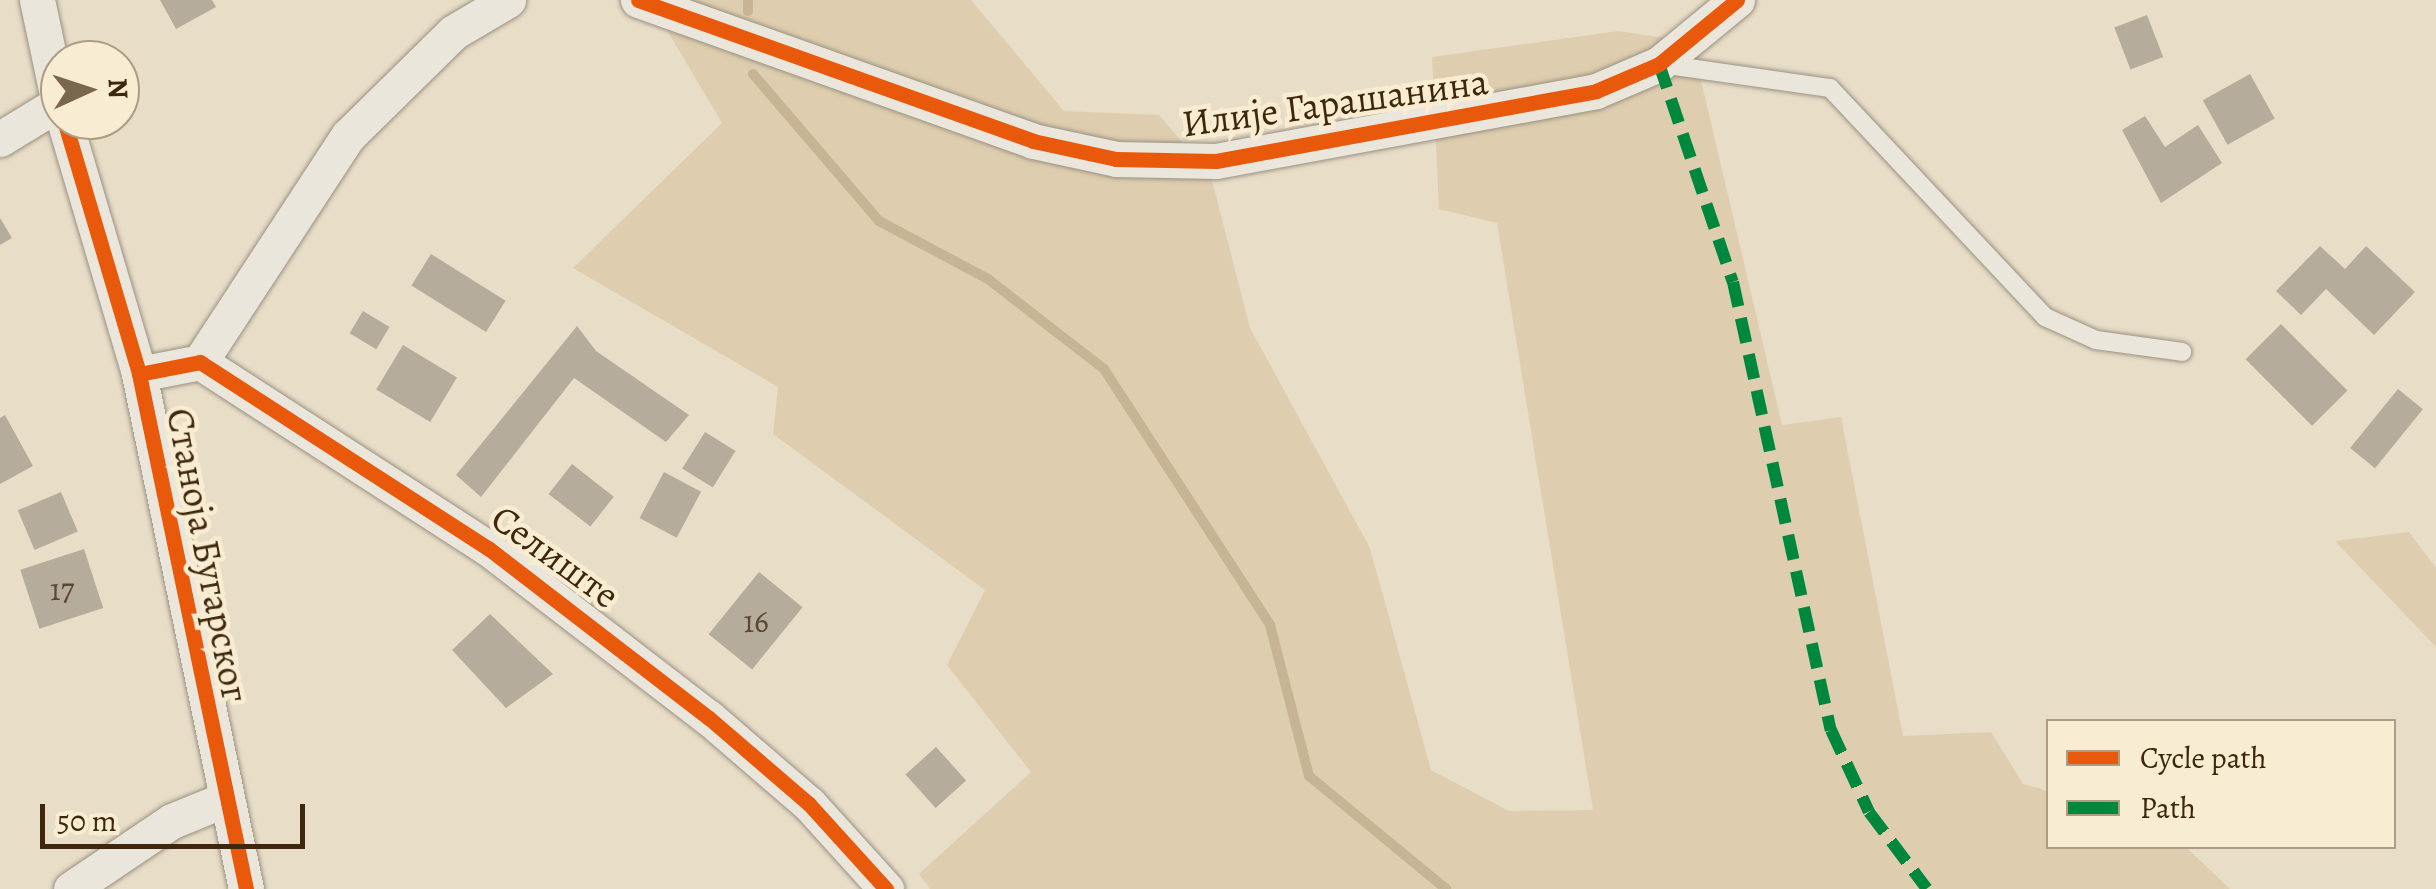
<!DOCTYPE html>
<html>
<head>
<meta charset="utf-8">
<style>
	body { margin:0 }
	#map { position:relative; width:2436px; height:889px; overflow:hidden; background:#e8ddc7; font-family:Alegreya,serif }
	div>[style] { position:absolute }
	.green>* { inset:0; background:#deceaf }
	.stream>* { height:10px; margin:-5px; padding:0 5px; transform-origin:5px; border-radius:5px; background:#c6b495 }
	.building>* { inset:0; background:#b5ac9c; transform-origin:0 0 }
	.roads { filter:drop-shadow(0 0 2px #9a9182) drop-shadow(0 0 2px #9a9182) }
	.lane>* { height:18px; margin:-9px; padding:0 9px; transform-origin:9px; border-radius:9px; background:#ebe6db }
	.street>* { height:35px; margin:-17.5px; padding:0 17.5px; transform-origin:17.5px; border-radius:17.5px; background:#ebe6db }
	.quiet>* { height:12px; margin-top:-6px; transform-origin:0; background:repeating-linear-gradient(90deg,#00873e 0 25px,transparent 0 37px) }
	.cycleway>* { height:15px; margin:-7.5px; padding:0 7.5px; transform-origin:7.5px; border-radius:7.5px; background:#e8590c }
	span { translate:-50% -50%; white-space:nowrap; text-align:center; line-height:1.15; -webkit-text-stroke:9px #f8ecd2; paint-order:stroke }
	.number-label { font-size:32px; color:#5c4830 }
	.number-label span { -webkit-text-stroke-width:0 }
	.street-label { font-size:38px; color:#3e270c }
	.legend { position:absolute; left:2046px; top:719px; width:350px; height:130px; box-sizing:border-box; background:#f8ecd2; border:2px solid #ae9d83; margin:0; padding:12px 18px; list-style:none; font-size:30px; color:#3e270c }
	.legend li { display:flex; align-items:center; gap:20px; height:50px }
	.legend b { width:50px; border:2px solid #ae9d83 }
	.north { position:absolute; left:40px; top:40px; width:100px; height:100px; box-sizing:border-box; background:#f8ecd2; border:2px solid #ae9d83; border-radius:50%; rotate:87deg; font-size:28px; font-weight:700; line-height:40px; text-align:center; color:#3e270c }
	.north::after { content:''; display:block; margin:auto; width:35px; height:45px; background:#7a674d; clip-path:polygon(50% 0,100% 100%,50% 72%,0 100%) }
	.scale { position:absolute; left:40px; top:804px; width:265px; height:45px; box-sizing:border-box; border:5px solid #3e270c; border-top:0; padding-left:12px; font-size:30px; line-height:35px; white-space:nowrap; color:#3e270c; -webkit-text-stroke:8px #f8ecd2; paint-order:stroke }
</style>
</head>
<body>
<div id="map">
	<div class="green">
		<i style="clip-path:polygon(649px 0,971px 0,1064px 111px,1159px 115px,1211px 176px,1250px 328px,1370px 548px,1431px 770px,1509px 811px,1593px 810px,1497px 223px,1439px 209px,1432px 57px,1618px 31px,1692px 42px,1782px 425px,1841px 417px,1903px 736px,1991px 732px,2023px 784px,2048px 791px,2048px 846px,2186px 847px,2230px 889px,930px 889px,919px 874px,1031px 772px,947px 665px,985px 590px,773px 434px,778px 387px,573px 268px,722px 123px)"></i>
		<i style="clip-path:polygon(2409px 532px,2436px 568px,2436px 647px,2335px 541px)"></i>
	</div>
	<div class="stream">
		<i style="left:748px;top:0;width:11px;rotate:90deg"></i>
		<i style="left:753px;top:74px;width:194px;rotate:49.4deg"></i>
		<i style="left:879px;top:221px;width:123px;rotate:28deg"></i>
		<i style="left:988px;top:279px;width:147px;rotate:37.8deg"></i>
		<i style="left:1104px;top:369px;width:305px;rotate:57deg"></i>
		<i style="left:1270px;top:625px;width:156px;rotate:75.5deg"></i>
		<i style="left:1309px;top:776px;width:178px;rotate:39.5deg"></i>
	</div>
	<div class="building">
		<i style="clip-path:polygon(160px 0,212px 0,216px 7px,176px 29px)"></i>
		<i style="left:2147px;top:15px;width:45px;height:35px;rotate:69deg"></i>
		<i style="left:2250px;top:74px;width:51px;height:54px;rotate:61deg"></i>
		<i style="clip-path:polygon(2145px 116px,2165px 147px,2198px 125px,2222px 163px,2161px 203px,2122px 130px)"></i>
		<i style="clip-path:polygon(0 218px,12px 238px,0 245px)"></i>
		<i style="clip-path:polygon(2320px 246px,2345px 269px,2366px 246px,2415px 292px,2374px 335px,2326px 289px,2301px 315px,2276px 291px)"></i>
		<i style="left:431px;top:254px;width:88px;height:37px;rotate:32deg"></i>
		<i style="left:363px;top:311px;width:31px;height:26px;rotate:31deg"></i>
		<i style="left:2281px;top:324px;width:94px;height:50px;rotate:45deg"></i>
		<i style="clip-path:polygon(577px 326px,596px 351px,689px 415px,666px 442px,574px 378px,481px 497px,456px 475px)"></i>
		<i style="left:403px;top:345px;width:63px;height:52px;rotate:31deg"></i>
		<i style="left:2398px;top:389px;width:32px;height:76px;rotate:39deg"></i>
		<i style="clip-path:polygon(5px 415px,33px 466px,0 484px,0 418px)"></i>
		<i style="left:705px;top:432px;width:36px;height:43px;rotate:32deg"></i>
		<i style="left:572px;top:464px;width:53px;height:38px;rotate:38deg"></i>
		<i style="left:664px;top:472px;width:42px;height:52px;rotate:28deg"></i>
		<i style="left:61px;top:492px;width:43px;height:47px;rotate:67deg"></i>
		<i style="left:84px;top:549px;width:62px;height:67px;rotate:72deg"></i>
		<i style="left:759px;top:572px;width:56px;height:80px;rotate:39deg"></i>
		<i style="clip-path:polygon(490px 614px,553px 674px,506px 708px,452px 650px)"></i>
		<i style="left:936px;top:747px;width:45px;height:41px;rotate:48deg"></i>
	</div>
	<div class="roads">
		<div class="lane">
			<i style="left:1661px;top:64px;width:171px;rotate:8.1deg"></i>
			<i style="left:1830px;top:88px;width:314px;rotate:46.8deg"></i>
			<i style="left:2045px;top:317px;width:56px;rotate:24.3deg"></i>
			<i style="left:2096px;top:340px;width:87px;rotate:7.9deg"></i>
		</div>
		<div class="street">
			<i style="left:37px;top:0;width:110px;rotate:78deg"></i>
			<i style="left:638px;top:0;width:419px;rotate:19.6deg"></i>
			<i style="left:1033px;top:141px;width:85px;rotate:12.2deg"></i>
			<i style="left:1116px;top:159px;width:100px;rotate:1.1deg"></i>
			<i style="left:1216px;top:161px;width:386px;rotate:-10.4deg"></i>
			<i style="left:1596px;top:91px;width:69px;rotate:-23.2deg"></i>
			<i style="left:1659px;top:64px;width:101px;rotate:-39.4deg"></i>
			<i style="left:64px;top:120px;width:265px;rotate:73.5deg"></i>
			<i style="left:139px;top:374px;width:526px;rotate:78.26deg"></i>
			<i style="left:0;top:139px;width:69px;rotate:-31.4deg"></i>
			<i style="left:200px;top:362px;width:270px;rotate:-56.8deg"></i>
			<i style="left:348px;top:136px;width:148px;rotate:-44.5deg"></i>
			<i style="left:454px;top:32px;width:63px;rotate:-30.7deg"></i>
			<i style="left:139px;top:374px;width:62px;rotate:-11.1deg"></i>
			<i style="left:200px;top:362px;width:343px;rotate:32.9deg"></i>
			<i style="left:488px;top:548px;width:279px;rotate:37.6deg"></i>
			<i style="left:709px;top:718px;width:132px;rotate:40.7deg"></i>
			<i style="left:809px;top:804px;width:115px;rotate:47.8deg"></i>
			<i style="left:71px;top:889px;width:122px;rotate:-34deg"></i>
			<i style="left:172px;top:821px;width:53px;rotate:-22.2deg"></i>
		</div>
	</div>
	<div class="quiet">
		<i style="left:1659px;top:64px;width:230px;rotate:71.3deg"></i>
		<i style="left:1733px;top:282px;width:459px;rotate:77.7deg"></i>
		<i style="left:1831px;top:730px;width:90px;rotate:65.1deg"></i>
		<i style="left:1869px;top:812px;width:96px;rotate:53deg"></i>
	</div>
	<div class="cycleway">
		<i style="left:638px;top:0;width:419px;rotate:19.6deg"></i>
		<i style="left:1033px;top:141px;width:85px;rotate:12.2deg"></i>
		<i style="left:1116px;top:159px;width:100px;rotate:1.1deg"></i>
		<i style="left:1216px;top:161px;width:386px;rotate:-10.4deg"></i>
		<i style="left:1596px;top:91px;width:69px;rotate:-23.2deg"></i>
		<i style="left:1659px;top:64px;width:101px;rotate:-39.4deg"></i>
		<i style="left:64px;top:120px;width:265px;rotate:73.5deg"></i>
		<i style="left:139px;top:374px;width:526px;rotate:78.26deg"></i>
		<i style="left:139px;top:374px;width:62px;rotate:-11.1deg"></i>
		<i style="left:200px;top:362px;width:343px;rotate:32.9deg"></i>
		<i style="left:488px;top:548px;width:279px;rotate:37.6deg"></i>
		<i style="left:709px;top:718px;width:132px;rotate:40.7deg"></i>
		<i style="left:809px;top:804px;width:115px;rotate:47.8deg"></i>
	</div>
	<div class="number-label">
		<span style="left:62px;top:589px">17</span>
		<span style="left:756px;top:621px">16</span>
	</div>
	<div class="street-label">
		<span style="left:1335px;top:103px;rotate:-8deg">Илије Гарашанина</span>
		<span style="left:207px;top:555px;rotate:79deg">Станоја Бугарског</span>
		<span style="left:555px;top:557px;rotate:36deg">Селиште</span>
	</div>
	<ul class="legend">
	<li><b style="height:12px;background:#e8590c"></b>Cycle path</li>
	<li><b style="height:12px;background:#00873e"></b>Path</li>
	</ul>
	<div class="north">N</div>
	<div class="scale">50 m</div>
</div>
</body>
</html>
